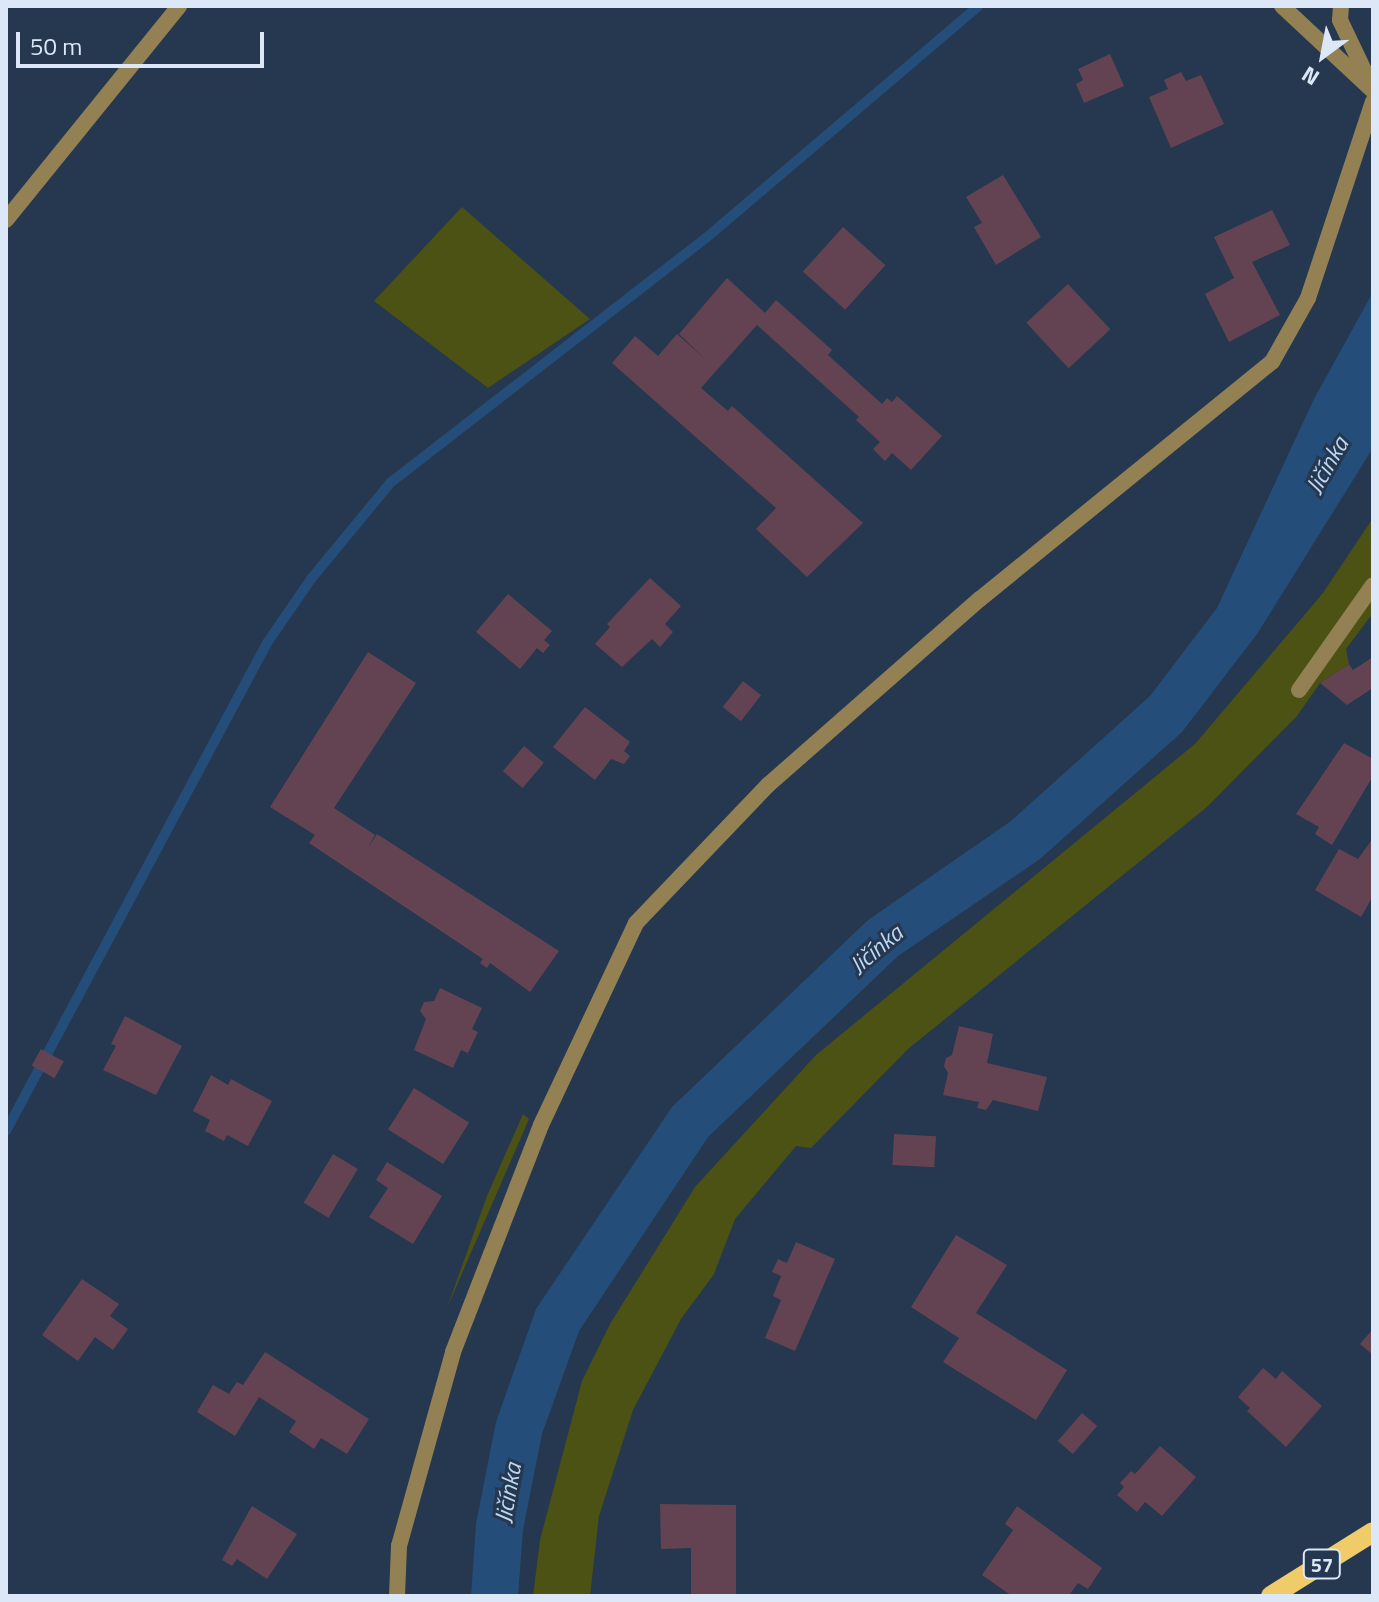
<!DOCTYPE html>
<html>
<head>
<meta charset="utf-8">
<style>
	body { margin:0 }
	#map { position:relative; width:1379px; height:1602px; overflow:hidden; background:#25384f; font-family:"Titillium Web",sans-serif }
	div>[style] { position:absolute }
	.green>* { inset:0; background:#4b5213 }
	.water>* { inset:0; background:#254d79 }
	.stream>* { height:10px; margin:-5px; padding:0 5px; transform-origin:5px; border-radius:5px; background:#254d79 }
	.building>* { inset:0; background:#634351; transform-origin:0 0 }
	.street>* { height:16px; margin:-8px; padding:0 8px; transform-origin:8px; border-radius:8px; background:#938154 }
	.primary>* { height:20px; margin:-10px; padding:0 10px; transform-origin:10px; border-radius:10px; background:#efcb69 }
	span { translate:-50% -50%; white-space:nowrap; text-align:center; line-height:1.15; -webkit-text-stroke:6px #25384f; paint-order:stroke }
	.shield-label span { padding:2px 6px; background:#25384f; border:2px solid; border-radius:6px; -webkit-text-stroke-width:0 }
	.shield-label { font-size:20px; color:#dce8f7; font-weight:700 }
	.water-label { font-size:24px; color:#bed6f1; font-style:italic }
	.frame { position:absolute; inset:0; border:8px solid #dce8f7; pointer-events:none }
	.north { position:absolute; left:1283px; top:16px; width:80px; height:80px; -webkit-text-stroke:6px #25384f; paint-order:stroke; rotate:212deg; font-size:22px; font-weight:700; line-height:32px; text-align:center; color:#dce8f7 }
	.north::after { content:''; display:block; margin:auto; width:28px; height:36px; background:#dce8f7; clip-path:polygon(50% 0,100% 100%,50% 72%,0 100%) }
	.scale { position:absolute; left:16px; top:32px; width:248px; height:36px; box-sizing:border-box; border:4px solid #dce8f7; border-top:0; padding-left:10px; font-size:24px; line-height:28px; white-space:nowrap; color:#dce8f7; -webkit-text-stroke:6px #25384f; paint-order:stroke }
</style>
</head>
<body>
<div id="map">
	<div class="green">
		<i style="clip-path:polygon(462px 207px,590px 319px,488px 388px,374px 301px)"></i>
		<i style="clip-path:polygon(1373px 518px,1373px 613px,1346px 649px,1349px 664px,1320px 683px,1297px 716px,1207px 807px,908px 1049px,811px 1148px,796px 1146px,735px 1219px,714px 1274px,681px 1319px,633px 1410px,599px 1516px,590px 1596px,533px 1596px,540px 1540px,582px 1381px,610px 1324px,695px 1187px,816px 1055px,1195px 744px,1323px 593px)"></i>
		<i style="clip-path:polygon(523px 1114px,529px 1119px,447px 1308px,487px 1196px)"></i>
	</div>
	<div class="water">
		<i style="clip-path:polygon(1373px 292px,1373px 448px,1257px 634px,1182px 732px,1040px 859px,898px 956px,708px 1137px,579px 1331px,542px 1434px,523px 1530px,518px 1596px,471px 1596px,476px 1524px,496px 1422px,536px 1309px,672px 1107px,868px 920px,1011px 821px,1150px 696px,1217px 608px,1314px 399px)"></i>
	</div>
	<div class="stream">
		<i style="left:6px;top:1131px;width:553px;rotate:-61.86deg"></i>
		<i style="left:267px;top:643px;width:78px;rotate:-55.5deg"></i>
		<i style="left:311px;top:579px;width:124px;rotate:-50.5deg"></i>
		<i style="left:390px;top:483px;width:400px;rotate:-37.8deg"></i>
		<i style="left:706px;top:238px;width:358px;rotate:-40.4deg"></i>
	</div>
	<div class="building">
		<i style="clip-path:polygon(1110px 54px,1124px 86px,1084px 103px,1076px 84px,1083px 80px,1078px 69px)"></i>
		<i style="clip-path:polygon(1181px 72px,1186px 81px,1201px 75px,1224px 124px,1171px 148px,1149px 97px,1168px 89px,1164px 80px)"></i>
		<i style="clip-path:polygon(1003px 175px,1041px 237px,996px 265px,974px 227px,982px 223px,966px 197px)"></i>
		<i style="clip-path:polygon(1272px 210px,1290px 245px,1252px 262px,1280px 315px,1229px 342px,1205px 294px,1234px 278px,1214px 237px)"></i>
		<i style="left:843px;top:227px;width:57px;height:60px;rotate:42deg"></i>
		<i style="clip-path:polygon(727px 278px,765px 313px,776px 300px,832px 350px,828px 355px,882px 404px,887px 398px,892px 402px,897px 396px,942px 436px,911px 470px,892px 453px,885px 461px,873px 449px,880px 442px,856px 420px,859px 417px,757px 325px,701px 388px,728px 411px,732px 406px,863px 523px,807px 577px,756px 529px,776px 508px,612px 363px,635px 336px,658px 356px,677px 334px,705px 359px,679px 334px)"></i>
		<i style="left:1068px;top:284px;width:62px;height:57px;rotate:47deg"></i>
		<i style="clip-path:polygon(650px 578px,681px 606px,665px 624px,673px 632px,660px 647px,652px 639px,622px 667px,595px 644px,610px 627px,607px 624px)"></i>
		<i style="clip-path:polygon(508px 594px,552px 631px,544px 640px,550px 645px,543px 653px,537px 648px,520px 669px,476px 632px)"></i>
		<i style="clip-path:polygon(368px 652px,416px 683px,334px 808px,375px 835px,368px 848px,377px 834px,559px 951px,530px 992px,490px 963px,487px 968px,480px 963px,483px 959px,309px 843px,315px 835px,270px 807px)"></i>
		<i style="clip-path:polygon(1373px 657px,1373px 688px,1347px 705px,1320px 683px,1349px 664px,1353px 670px)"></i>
		<i style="left:743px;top:681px;width:23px;height:33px;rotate:38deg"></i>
		<i style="clip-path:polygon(585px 707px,630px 742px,624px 751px,630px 756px,624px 764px,611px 759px,595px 780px,553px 747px)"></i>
		<i style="clip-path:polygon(1344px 743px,1373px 759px,1373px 776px,1332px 845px,1315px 834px,1319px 827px,1296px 814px)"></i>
		<i style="left:524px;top:746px;width:26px;height:33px;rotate:40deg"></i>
		<i style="clip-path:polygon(1373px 838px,1373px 896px,1361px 917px,1315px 890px,1339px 849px,1358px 859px)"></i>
		<i style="clip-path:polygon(440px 988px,482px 1008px,472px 1029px,478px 1032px,468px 1053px,461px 1050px,453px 1068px,414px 1050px,426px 1019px,420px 1011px,424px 1002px,434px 1001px)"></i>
		<i style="clip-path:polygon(125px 1016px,182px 1046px,156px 1095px,103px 1070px,116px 1046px,111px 1044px)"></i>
		<i style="clip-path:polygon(959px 1026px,993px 1034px,987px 1063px,1047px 1077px,1038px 1111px,993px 1100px,986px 1110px,977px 1108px,979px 1102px,943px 1095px,948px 1073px,944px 1066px,946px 1058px,952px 1055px)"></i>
		<i style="left:41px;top:1049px;width:26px;height:19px;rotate:29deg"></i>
		<i style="clip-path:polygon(211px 1075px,228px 1085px,231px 1079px,272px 1101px,248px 1146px,227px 1135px,224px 1141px,205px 1131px,210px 1120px,193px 1111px)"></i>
		<i style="left:414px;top:1088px;width:65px;height:49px;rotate:32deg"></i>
		<i style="left:894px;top:1134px;width:42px;height:31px;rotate:3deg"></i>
		<i style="left:333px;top:1154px;width:29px;height:57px;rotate:31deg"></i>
		<i style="clip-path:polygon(387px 1162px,442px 1196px,413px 1244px,369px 1217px,388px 1188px,376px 1180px)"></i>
		<i style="clip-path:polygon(956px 1235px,1007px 1265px,976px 1313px,1067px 1370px,1036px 1420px,943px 1362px,959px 1338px,911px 1307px)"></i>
		<i style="clip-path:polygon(796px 1242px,835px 1259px,795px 1351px,765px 1338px,781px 1300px,773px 1296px,781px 1276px,772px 1272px,778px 1259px,787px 1263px)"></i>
		<i style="clip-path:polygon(82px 1279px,119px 1304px,110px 1316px,128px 1329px,113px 1350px,95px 1337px,78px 1361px,42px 1335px)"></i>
		<i style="clip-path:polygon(1373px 1329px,1373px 1355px,1360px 1344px)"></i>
		<i style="clip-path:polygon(265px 1352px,369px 1419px,347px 1454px,321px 1438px,314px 1449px,289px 1432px,296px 1421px,259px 1397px,235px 1436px,197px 1412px,213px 1385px,229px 1394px,237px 1382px,243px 1385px)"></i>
		<i style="clip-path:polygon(1263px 1368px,1276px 1379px,1282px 1371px,1322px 1406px,1286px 1447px,1247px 1411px,1250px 1408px,1238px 1397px)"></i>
		<i style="left:1082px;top:1413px;width:20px;height:37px;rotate:41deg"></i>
		<i style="clip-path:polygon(1160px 1446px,1196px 1477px,1162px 1516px,1145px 1502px,1137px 1512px,1117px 1495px,1124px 1487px,1120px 1483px,1131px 1471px,1135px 1474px)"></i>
		<i style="clip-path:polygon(660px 1504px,736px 1505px,736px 1596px,691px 1596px,691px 1548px,661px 1549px)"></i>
		<i style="clip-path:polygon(252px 1506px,297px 1534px,267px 1579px,237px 1559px,232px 1566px,222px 1560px)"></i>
		<i style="clip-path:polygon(1017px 1506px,1102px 1568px,1088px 1589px,1078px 1583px,1070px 1594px,1073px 1596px,1012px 1596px,982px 1575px,1013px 1530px,1005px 1524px)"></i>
	</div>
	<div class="street">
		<i style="left:1282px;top:6px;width:125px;rotate:43deg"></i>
		<i style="left:1341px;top:6px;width:14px;rotate:94deg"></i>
		<i style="left:1340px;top:20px;width:72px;rotate:64.5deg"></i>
		<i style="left:6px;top:220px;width:275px;rotate:-51deg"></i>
		<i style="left:1299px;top:690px;width:128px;rotate:-54.8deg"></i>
		<i style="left:397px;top:1596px;width:50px;rotate:-87.7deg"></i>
		<i style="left:399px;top:1546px;width:201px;rotate:-74.4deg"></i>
		<i style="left:453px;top:1352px;width:243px;rotate:-68.8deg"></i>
		<i style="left:541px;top:1125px;width:223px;rotate:-64.8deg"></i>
		<i style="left:636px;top:923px;width:191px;rotate:-46.3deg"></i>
		<i style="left:768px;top:785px;width:282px;rotate:-41.3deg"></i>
		<i style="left:980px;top:599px;width:376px;rotate:-39.1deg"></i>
		<i style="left:1272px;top:362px;width:73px;rotate:-60.6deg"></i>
		<i style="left:1308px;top:298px;width:207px;rotate:-71.7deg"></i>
	</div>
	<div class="primary">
		<i style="left:1271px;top:1596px;width:120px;rotate:-32.1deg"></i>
	</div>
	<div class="shield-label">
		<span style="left:1322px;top:1564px">57</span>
	</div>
	<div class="water-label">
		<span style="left:1327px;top:465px;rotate:-60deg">Jičínka</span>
		<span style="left:876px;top:949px;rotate:-40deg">Jičínka</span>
		<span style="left:508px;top:1493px;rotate:-80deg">Jičínka</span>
	</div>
	<div class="frame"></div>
	<div class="north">N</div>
	<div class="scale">50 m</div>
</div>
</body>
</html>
